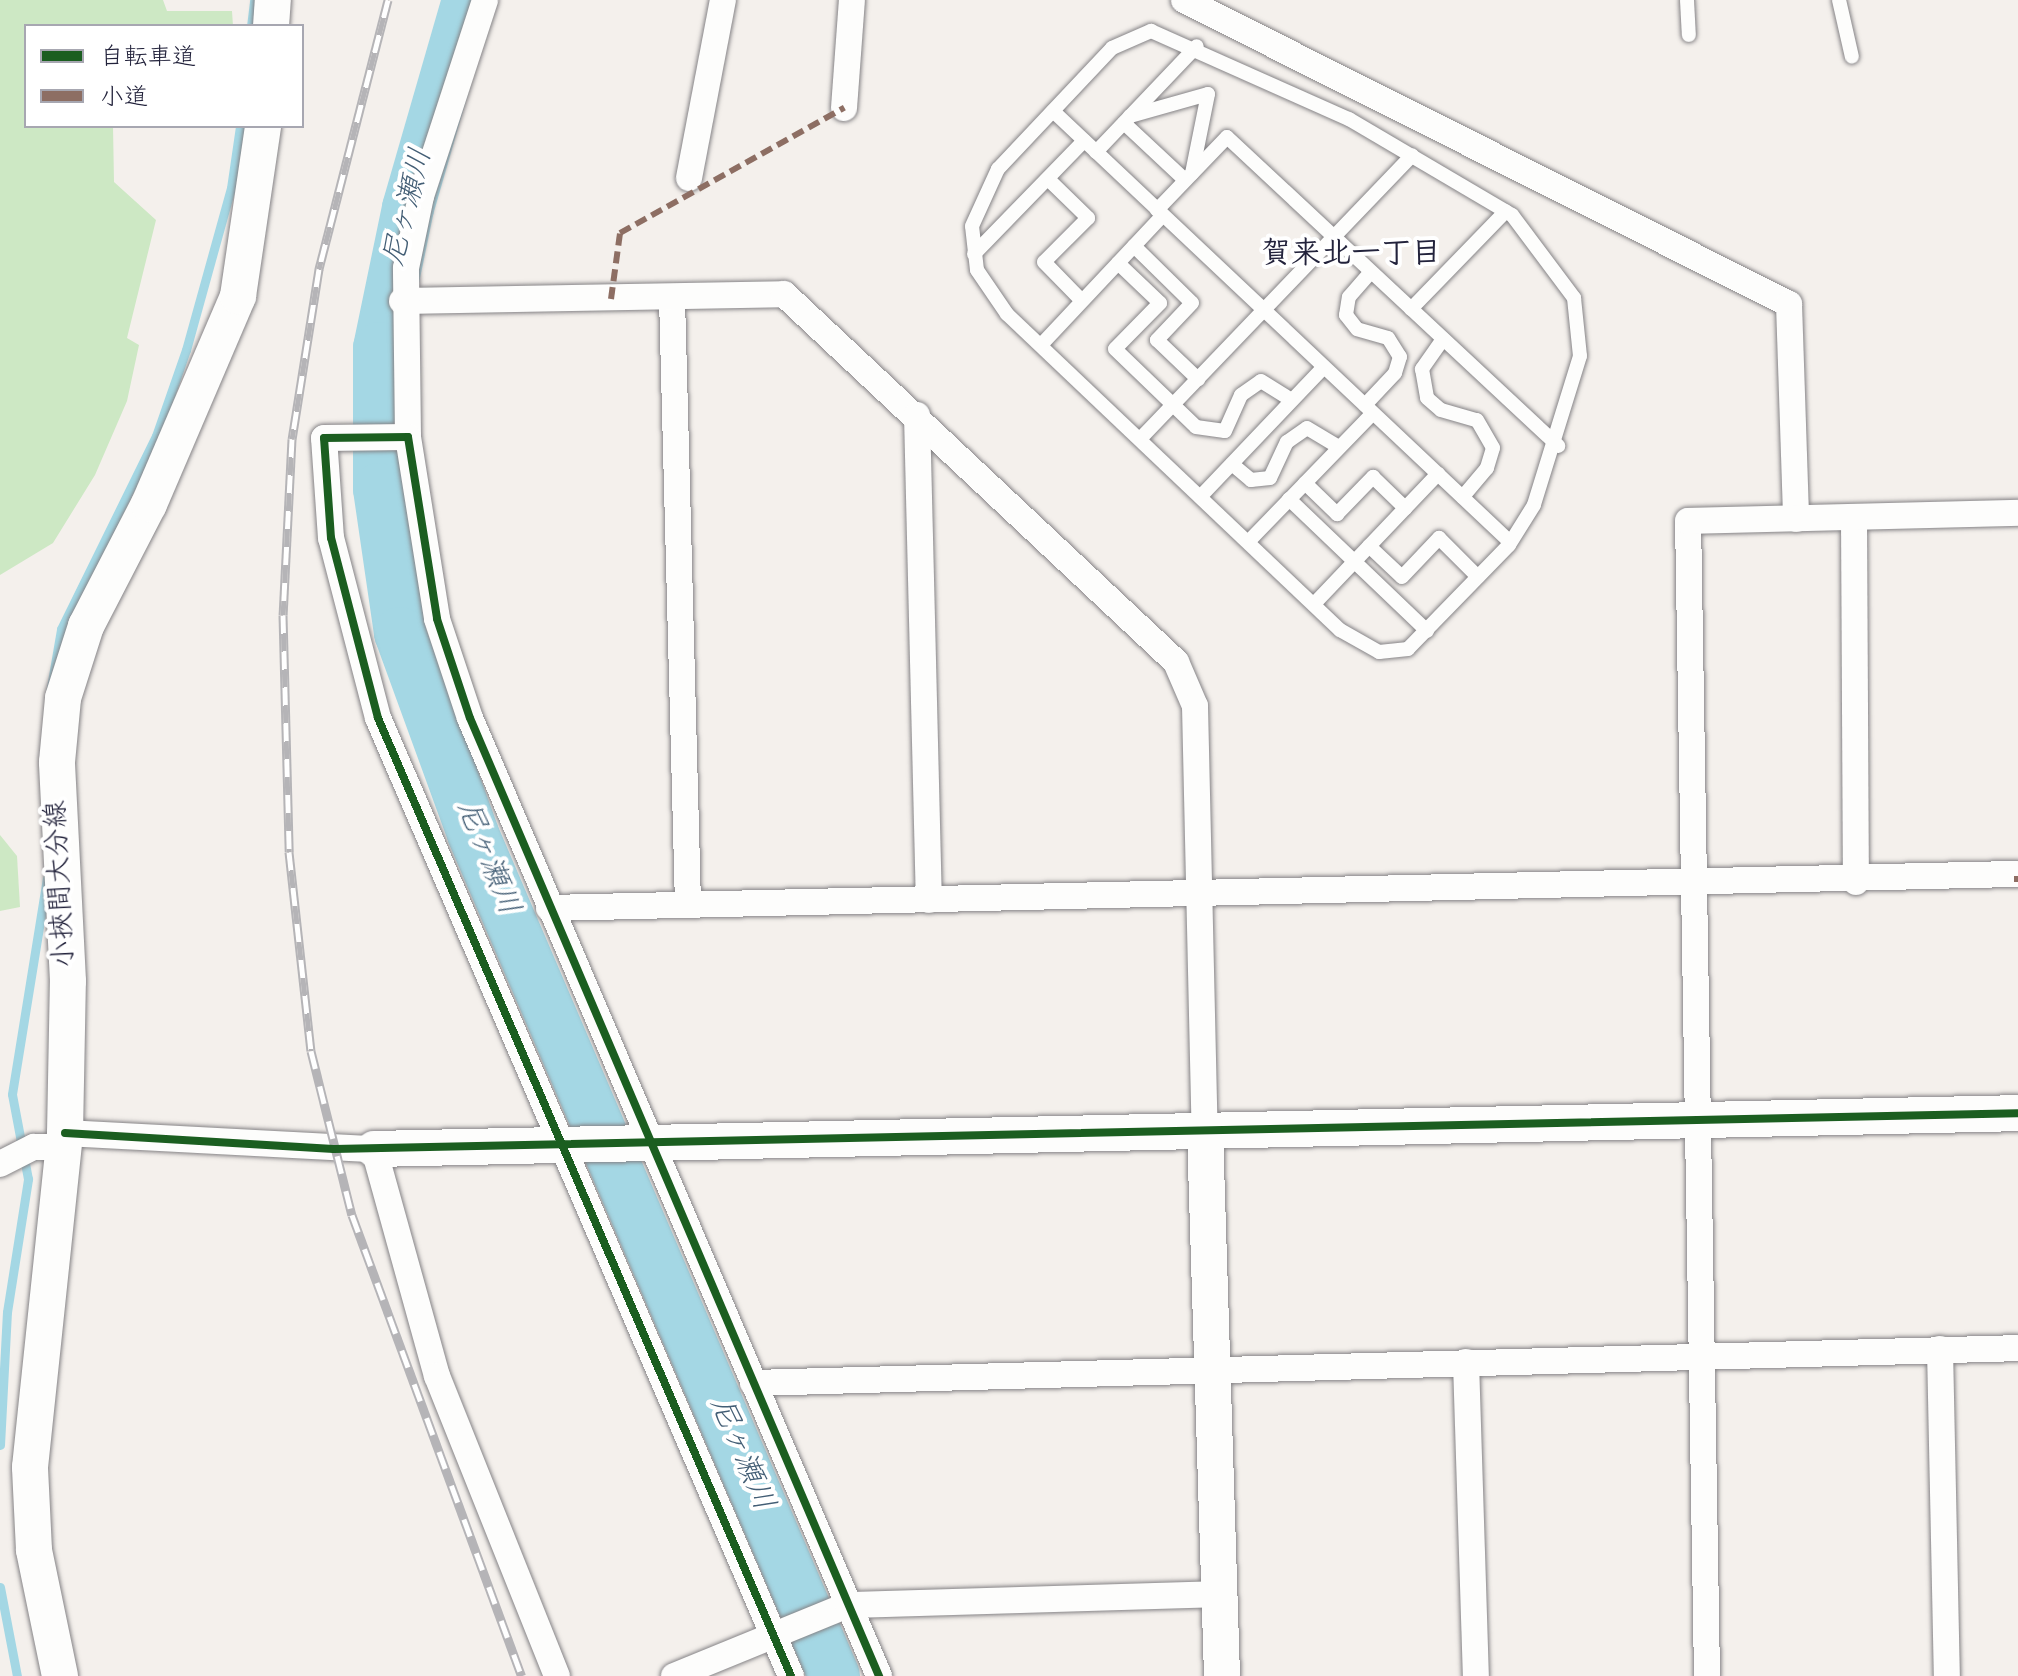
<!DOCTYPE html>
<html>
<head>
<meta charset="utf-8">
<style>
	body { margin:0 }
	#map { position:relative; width:2018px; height:1676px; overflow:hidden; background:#f4f0ec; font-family:Dekko,"Klee One",sans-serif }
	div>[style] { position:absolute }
	.green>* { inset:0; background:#cde8c4 }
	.stream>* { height:9px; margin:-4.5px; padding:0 4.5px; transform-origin:4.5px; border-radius:4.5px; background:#a4d7e4 }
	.river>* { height:52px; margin:-26px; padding:0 26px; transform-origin:26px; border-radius:26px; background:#a4d7e4 }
	.roads { filter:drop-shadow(0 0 2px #858386) drop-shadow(0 0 2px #858386) }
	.lane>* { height:14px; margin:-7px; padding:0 7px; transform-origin:7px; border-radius:7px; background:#fdfdfc }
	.street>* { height:26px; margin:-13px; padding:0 13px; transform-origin:13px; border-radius:13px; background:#fdfdfc }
	.secondary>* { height:36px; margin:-18px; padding:0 18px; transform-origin:18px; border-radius:18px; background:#fdfdfc }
	.rail>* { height:9px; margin-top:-4.5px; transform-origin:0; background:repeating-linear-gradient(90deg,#fff 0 18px,#b5b4b7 0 36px); box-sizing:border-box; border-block:2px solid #b5b4b7 }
	.quiet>* { height:6px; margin-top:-3px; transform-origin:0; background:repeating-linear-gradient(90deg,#8d6e63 0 12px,transparent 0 18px) }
	.cycleway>* { height:8px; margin:-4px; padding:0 4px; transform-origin:4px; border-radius:4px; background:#1b5e20 }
	span { translate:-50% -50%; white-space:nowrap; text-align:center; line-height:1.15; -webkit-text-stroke:8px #fff; paint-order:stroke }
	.street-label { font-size:28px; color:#22223b }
	.water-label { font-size:30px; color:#435e75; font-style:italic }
	.neighbourhood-label { font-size:30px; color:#22223b; font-weight:700 }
	.legend { position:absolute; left:24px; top:24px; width:280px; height:104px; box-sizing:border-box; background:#fff; border:2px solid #a7a7b1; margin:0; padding:10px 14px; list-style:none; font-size:24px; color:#22223b }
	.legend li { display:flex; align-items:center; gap:16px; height:40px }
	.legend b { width:40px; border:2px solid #a7a7b1 }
</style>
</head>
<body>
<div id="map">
	<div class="green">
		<i style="clip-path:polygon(0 0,163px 0,167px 11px,232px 11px,233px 26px,26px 26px,26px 126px,113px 126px,114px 182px,156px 220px,127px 338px,139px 345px,127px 401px,95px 475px,53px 543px,0 575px)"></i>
		<i style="clip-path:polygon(0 835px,17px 856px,20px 907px,0 911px)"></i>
	</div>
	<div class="stream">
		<i style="left:251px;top:26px;width:26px;rotate:-83deg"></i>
		<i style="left:50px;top:693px;width:65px;rotate:-80.2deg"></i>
		<i style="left:61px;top:629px;width:215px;rotate:-63.8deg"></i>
		<i style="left:156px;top:436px;width:91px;rotate:-70.8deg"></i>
		<i style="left:186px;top:350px;width:168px;rotate:-74.5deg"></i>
		<i style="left:231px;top:188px;width:63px;rotate:-81.7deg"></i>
		<i style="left:0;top:1445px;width:133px;rotate:-87deg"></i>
		<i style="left:7px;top:1312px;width:135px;rotate:-81deg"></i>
		<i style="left:28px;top:1179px;width:86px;rotate:-100.7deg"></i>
		<i style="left:12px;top:1094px;width:218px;rotate:-80.8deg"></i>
		<i style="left:0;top:1587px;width:91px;rotate:79.2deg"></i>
	</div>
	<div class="river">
		<i style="left:468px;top:0;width:216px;rotate:106.1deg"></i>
		<i style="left:408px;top:208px;width:143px;rotate:101.7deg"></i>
		<i style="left:379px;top:348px;width:141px;rotate:90deg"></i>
		<i style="left:379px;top:489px;width:146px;rotate:81.7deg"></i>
		<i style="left:400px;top:633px;width:214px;rotate:70deg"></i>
		<i style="left:473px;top:834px;width:916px;rotate:66.79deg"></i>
	</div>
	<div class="roads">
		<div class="lane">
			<i style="left:1687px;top:0;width:35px;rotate:87deg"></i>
			<i style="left:1839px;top:0;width:58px;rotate:77.2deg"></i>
			<i style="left:1151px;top:31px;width:217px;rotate:24deg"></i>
			<i style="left:1349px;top:119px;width:189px;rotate:30.5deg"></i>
			<i style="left:1512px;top:215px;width:104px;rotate:53.2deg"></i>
			<i style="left:1574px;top:298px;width:58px;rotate:84.1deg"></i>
			<i style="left:1580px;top:356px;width:156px;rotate:107.2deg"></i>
			<i style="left:1534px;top:505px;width:47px;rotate:122deg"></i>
			<i style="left:1509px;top:545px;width:145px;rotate:134.2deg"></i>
			<i style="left:1408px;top:649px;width:29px;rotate:174deg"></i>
			<i style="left:1379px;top:652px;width:45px;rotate:-150.6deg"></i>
			<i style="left:1340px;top:630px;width:459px;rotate:-136.5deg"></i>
			<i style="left:1007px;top:314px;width:53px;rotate:-124.3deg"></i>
			<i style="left:977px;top:270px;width:44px;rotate:-96.5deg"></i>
			<i style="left:972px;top:226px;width:63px;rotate:-65.5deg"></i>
			<i style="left:998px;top:169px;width:166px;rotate:-46.7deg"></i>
			<i style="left:1112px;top:48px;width:43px;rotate:-23.6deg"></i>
			<i style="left:1053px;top:111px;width:628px;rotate:43.32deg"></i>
			<i style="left:1130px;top:116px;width:81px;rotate:-15.8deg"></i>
			<i style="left:1208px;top:94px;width:81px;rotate:101.4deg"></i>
			<i style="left:1124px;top:123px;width:83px;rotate:43.1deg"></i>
			<i style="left:1096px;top:152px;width:146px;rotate:-46.4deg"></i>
			<i style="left:1048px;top:179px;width:56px;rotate:44.3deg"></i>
			<i style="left:1088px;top:218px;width:62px;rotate:135deg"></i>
			<i style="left:1044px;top:262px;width:54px;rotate:45.7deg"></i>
			<i style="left:1157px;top:210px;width:101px;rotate:-46.2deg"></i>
			<i style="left:1227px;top:137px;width:453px;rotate:43deg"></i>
			<i style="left:1134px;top:246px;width:81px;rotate:44.5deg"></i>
			<i style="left:1192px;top:303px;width:51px;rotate:133.4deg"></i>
			<i style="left:1157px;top:340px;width:57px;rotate:43.6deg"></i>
			<i style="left:974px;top:254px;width:158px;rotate:-45.8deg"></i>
			<i style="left:1118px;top:263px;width:58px;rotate:43.6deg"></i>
			<i style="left:1160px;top:303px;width:64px;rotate:134.4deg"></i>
			<i style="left:1115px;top:349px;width:112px;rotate:43.9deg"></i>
			<i style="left:1196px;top:427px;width:29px;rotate:8deg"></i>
			<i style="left:1225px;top:431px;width:39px;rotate:-66deg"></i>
			<i style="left:1241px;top:395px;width:24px;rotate:-35deg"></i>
			<i style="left:1261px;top:381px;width:36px;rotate:32deg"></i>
			<i style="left:1411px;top:309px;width:136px;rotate:-45.9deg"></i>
			<i style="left:1443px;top:339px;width:37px;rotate:125deg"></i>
			<i style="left:1422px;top:369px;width:29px;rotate:80deg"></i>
			<i style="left:1427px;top:398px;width:18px;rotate:41deg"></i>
			<i style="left:1441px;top:410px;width:37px;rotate:16deg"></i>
			<i style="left:1477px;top:420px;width:32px;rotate:60deg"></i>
			<i style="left:1493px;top:448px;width:21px;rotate:107deg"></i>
			<i style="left:1487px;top:468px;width:38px;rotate:130deg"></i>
			<i style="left:1041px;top:345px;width:178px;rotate:-46.8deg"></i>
			<i style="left:1365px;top:405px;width:44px;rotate:-46.8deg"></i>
			<i style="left:1395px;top:373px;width:17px;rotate:-73deg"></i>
			<i style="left:1400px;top:357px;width:22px;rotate:-122deg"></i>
			<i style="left:1388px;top:338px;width:32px;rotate:-164deg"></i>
			<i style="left:1357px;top:329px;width:18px;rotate:-128deg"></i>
			<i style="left:1346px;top:315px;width:18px;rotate:-81deg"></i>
			<i style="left:1349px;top:297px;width:33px;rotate:-49deg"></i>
			<i style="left:1140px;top:439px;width:393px;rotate:-46.2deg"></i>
			<i style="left:1232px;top:464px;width:25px;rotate:40deg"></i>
			<i style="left:1251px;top:480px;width:19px;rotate:-6deg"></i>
			<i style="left:1270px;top:478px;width:40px;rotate:-65deg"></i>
			<i style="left:1287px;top:442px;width:24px;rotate:-35deg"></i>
			<i style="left:1307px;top:428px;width:37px;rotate:31deg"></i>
			<i style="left:1305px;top:483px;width:45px;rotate:44.1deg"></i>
			<i style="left:1337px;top:514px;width:52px;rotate:-45.8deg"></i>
			<i style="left:1373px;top:477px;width:45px;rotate:44.1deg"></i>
			<i style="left:1201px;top:496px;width:178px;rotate:-46.4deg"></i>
			<i style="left:1289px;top:499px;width:191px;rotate:43.7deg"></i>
			<i style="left:1249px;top:541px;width:178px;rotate:-45.9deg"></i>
			<i style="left:1369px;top:546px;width:45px;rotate:43.2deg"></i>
			<i style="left:1402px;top:577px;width:54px;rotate:-46.5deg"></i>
			<i style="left:1439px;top:538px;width:55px;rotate:45deg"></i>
			<i style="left:1314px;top:604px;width:180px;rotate:-46.4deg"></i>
		</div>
		<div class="street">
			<i style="left:1184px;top:0;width:677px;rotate:26.68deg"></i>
			<i style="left:1789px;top:304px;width:215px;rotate:88.1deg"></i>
			<i style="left:844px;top:108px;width:108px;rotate:-85.8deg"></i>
			<i style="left:689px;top:178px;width:181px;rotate:-79.2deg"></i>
			<i style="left:672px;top:298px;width:606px;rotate:88.49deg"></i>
			<i style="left:402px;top:301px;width:382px;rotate:-1deg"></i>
			<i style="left:784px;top:294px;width:538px;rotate:43.19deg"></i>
			<i style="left:1176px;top:662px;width:48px;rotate:66.6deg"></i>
			<i style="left:1195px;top:706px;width:426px;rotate:88.7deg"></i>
			<i style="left:917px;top:415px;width:485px;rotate:88.6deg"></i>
			<i style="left:408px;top:437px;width:169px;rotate:-90.7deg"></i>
			<i style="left:406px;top:268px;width:74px;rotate:-78.2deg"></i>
			<i style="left:421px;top:196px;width:206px;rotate:-71.9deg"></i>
			<i style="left:1854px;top:517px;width:365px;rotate:89.7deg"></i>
			<i style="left:549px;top:908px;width:1469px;rotate:-1.33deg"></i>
			<i style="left:65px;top:1133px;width:309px;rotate:3deg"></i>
			<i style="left:374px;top:1149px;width:236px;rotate:74.5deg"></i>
			<i style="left:437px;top:1376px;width:323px;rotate:68.2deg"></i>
			<i style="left:0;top:1164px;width:38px;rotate:-27deg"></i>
			<i style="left:34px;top:1147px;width:29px"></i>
			<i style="left:1940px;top:1349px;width:327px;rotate:88.8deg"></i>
			<i style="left:1466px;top:1362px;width:314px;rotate:88.2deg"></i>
			<i style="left:753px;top:1383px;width:1265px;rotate:-1.58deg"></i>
			<i style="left:674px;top:1676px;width:188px;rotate:-22.2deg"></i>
			<i style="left:848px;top:1605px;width:370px;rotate:-1.7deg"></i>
			<i style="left:791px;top:1676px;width:1043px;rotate:-113.32deg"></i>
			<i style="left:378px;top:718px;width:186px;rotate:-104.6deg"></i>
			<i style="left:331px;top:538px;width:100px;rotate:-94deg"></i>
			<i style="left:324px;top:438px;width:84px;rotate:-0.7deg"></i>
			<i style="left:408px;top:437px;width:184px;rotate:80.9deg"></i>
			<i style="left:437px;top:619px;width:104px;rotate:71.6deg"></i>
			<i style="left:470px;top:718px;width:1042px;rotate:66.88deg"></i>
			<i style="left:1707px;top:1676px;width:1155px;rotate:-90.94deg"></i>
			<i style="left:1688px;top:521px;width:330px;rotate:-1.4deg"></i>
		</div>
		<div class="secondary">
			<i style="left:271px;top:26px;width:26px;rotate:-86deg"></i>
			<i style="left:1205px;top:1132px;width:544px;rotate:88.21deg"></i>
			<i style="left:374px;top:1149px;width:1644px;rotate:-1.25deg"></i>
			<i style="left:60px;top:1676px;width:129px;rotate:-101.7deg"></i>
			<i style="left:34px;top:1550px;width:83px;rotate:-92.8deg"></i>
			<i style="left:30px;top:1467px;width:336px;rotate:-84deg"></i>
			<i style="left:65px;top:1133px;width:152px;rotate:-88.9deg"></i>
			<i style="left:68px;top:981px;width:219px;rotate:-92.9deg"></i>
			<i style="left:57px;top:762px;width:64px;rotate:-84.6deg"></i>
			<i style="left:63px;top:698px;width:76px;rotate:-72.3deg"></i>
			<i style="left:86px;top:626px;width:137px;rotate:-62.7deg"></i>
			<i style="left:149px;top:504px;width:226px;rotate:-66.8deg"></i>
			<i style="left:238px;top:296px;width:172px;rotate:-81.6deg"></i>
		</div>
	</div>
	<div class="rail">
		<i style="left:388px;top:0;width:278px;rotate:104.4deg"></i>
		<i style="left:319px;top:269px;width:172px;rotate:99deg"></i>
		<i style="left:292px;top:439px;width:176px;rotate:92.9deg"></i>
		<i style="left:283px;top:615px;width:237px;rotate:88.5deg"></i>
		<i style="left:289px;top:852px;width:200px;rotate:83.7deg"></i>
		<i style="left:311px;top:1051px;width:169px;rotate:76deg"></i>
		<i style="left:352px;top:1215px;width:491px;rotate:69.8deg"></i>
	</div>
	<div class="quiet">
		<i style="left:611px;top:299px;width:67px;rotate:-82.2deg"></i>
		<i style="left:620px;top:233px;width:257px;rotate:-29.2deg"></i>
		<i style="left:2014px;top:879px;width:4px"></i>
	</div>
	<div class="cycleway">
		<i style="left:65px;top:1133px;width:269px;rotate:3.4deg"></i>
		<i style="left:334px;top:1149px;width:1684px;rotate:-1.22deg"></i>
		<i style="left:791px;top:1676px;width:1043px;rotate:-113.32deg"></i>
		<i style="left:378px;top:718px;width:186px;rotate:-104.6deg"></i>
		<i style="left:331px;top:538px;width:100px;rotate:-94deg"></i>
		<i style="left:324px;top:438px;width:84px;rotate:-0.7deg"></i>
		<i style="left:408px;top:437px;width:184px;rotate:80.9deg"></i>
		<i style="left:437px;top:619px;width:104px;rotate:71.6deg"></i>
		<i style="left:470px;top:718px;width:1042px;rotate:66.88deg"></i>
	</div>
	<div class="street-label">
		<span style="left:63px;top:884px;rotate:-93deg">小挾間大分線</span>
	</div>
	<div class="water-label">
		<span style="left:411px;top:208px;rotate:-76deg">尼ヶ瀬川</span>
		<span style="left:485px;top:859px;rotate:68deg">尼ヶ瀬川</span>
		<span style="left:739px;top:1455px;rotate:67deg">尼ヶ瀬川</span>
	</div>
	<div class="neighbourhood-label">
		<span style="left:1351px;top:257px">賀来北一丁目</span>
	</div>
	<ul class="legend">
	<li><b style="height:10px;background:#1b5e20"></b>自転車道</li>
	<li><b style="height:10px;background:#8d6e63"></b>小道</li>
	</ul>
</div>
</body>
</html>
